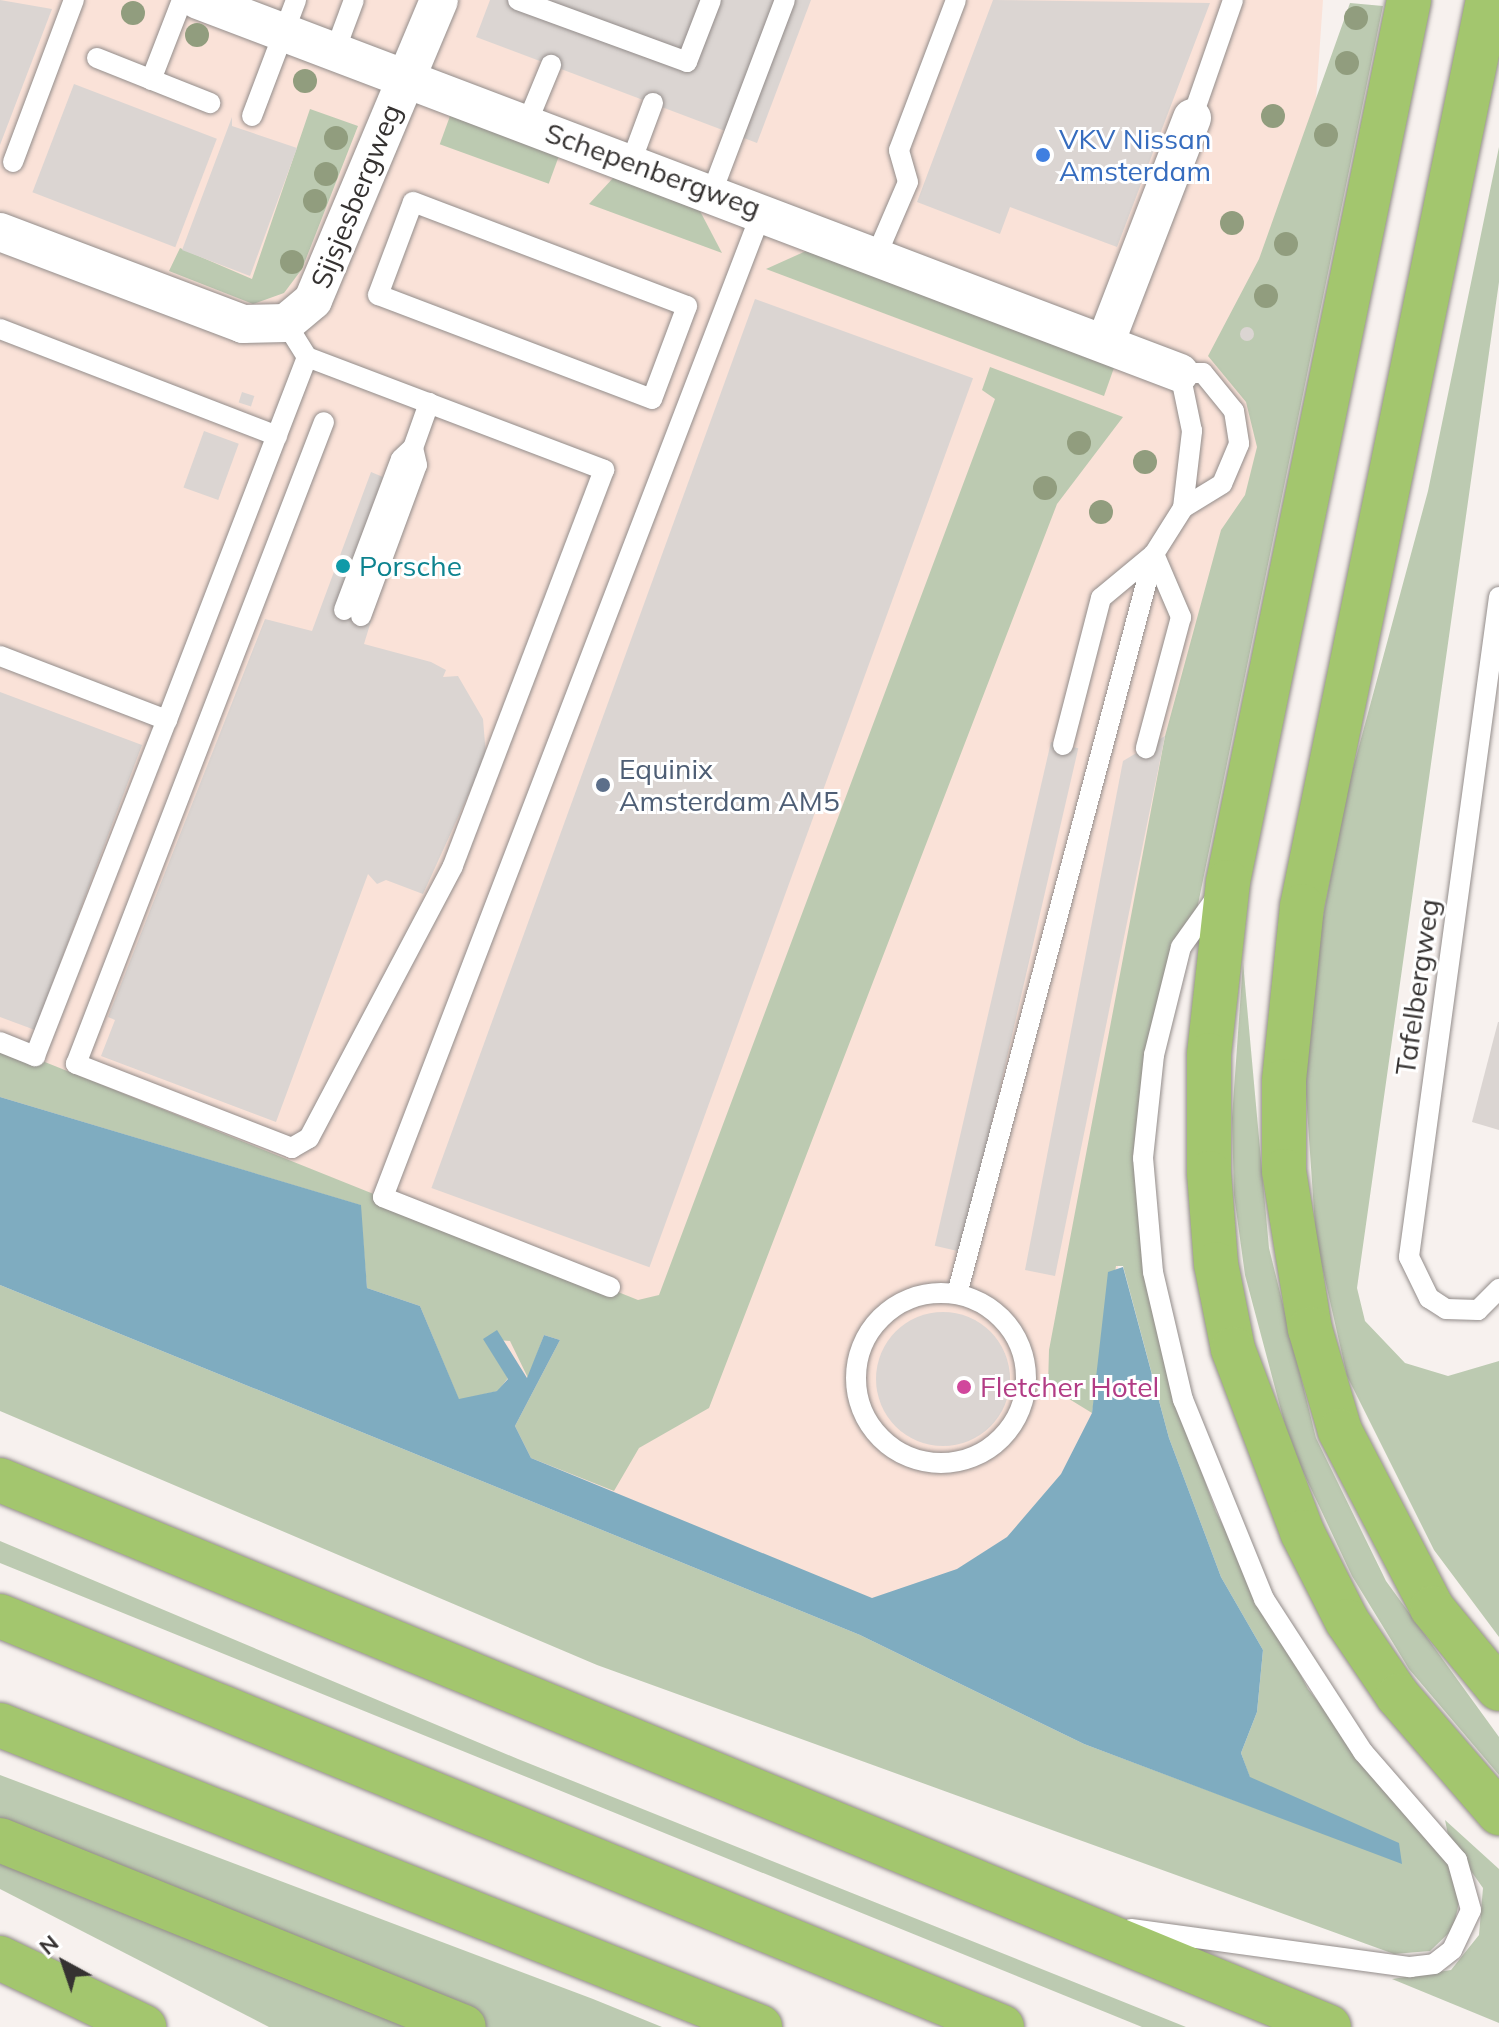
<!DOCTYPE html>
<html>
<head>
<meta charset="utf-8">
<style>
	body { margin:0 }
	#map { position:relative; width:1499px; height:2027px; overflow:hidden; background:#f7f1ee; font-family:Mulish,sans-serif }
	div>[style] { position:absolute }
	.industrial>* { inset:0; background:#fae2d8 }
	.green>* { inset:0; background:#bccab1; transform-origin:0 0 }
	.water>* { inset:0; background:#7facc0 }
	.building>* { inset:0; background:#dbd5d2; transform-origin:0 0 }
	.round { border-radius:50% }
	.roads { filter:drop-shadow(0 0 2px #938d8b) drop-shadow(0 0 2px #938d8b) }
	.lane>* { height:20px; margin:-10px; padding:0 10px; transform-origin:10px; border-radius:10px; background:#fff }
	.lane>.ring { margin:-10px; padding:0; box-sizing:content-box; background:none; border:20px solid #fff; border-radius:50% }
	.street>* { height:38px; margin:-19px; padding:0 19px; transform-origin:19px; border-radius:19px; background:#fff }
	.highway>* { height:44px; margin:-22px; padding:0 22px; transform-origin:22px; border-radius:22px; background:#a3c66e }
	.trees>* { width:24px; height:24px; margin:-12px; border-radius:50%; background:#919d7e }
	.dots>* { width:22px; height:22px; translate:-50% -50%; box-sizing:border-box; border:4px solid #fff; border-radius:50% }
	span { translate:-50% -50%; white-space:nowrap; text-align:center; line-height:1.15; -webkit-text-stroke:6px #fff; paint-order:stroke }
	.shop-label { font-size:28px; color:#366cbe }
	.left { translate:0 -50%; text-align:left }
	.street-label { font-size:28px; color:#353231 }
	.culture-label { font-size:28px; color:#0d838f }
	.service-label { font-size:28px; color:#4e5e75 }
	.hotel-label { font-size:28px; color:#b23c85 }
	.north { position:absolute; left:24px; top:1923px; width:80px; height:80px; -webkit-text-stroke:6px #fff; paint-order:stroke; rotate:320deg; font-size:22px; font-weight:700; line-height:32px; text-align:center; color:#353231 }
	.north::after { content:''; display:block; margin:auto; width:28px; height:36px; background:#353231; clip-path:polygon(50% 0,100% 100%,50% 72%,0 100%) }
</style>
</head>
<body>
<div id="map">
	<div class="industrial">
		<i style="clip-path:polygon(0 0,1323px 0,1296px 387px,1114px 1286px,1109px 1404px,1029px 1539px,887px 1609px,0 1235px)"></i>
	</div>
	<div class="green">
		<i style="clip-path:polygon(1350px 3px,1383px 6px,1195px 919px,1141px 1084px,1174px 1395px,1216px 1512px,1308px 1689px,1455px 1871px,1460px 1898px,1453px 1929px,1430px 1951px,1394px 1954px,597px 1665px,0 1411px,0 1285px,860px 1635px,1084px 1744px,1402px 1863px,1250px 1778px,1241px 1753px,1257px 1712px,1263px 1650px,1221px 1577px,1169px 1438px,1123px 1266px,1116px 1266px,1092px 1413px,1048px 1386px,1049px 1350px,1165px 736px,1221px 530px,1245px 495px,1257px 447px,1246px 402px,1208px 356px,1259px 259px)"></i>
		<i style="clip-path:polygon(310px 109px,358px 126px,302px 269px,284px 293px,253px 304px,169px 271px,180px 248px,252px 279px)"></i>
		<i style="left:450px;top:116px;width:116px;height:30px;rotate:20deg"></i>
		<i style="clip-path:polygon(1499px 147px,1499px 282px,1357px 1288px,1365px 1321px,1405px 1363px,1448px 1376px,1499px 1361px,1499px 1637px,1434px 1550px,1347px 1376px,1316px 1240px,1304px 1065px,1316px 953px,1348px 787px,1428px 491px)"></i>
		<i style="clip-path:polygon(614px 177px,700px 211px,722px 253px,589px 204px)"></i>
		<i style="clip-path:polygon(806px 251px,1115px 365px,1104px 396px,766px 269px)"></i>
		<i style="clip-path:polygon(990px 367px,1123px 417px,1057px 504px,709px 1408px,639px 1448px,614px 1491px,531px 1458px,515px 1426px,560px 1340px,544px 1335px,528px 1378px,510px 1341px,484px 1339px,508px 1378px,498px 1391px,459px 1400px,420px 1306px,367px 1288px,360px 1205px,0 1097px,0 1044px,638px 1300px,659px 1295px,995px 399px,982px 390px)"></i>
		<i style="clip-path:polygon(1243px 962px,1269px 1248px,1316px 1438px,1386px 1581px,1499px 1737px,1499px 1775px,1409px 1669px,1352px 1576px,1290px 1444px,1245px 1275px,1234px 1195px,1232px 1118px)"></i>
		<i style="clip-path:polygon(0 1541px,518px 1759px,1186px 2027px,1142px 2027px,0 1563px)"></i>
		<i style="clip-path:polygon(0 1775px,593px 1999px,662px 2027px,269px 2027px,0 1889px)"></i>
		<i style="clip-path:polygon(1445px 1820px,1499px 1869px,1499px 2023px,1392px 1979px,1451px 1970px,1479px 1935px,1483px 1888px,1449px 1840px)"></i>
	</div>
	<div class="water">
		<i style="clip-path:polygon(0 1097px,361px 1205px,367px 1288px,420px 1306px,459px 1399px,497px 1391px,508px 1379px,483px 1339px,497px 1330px,527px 1378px,544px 1335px,560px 1340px,515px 1426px,531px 1458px,872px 1598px,957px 1569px,1007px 1537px,1061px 1474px,1092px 1413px,1108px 1272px,1123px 1267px,1169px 1438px,1221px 1577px,1263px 1650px,1257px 1712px,1241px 1753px,1250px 1777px,1399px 1843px,1402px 1864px,1084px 1744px,860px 1635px,0 1285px)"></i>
	</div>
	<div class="building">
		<i style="clip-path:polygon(0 0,52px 9px,0 145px)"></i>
		<i style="clip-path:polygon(490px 0,811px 0,757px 143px,476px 37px)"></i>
		<i style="clip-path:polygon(993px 0,1210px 3px,1117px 247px,1010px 207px,1000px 234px,917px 202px)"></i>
		<i style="left:74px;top:84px;width:153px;height:116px;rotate:21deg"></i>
		<i style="clip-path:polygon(232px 117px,232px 126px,297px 148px,250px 276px,182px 250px)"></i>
		<i style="left:755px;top:299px;width:232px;height:946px;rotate:20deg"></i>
		<i class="round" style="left:1240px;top:327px;width:14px;height:14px"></i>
		<i style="left:242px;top:392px;width:13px;height:11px;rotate:18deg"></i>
		<i style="left:204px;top:431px;width:37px;height:60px;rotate:20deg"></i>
		<i style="clip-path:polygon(371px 472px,383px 477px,335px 607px,371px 621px,364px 644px,431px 662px,446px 670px,443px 677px,458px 676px,483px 719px,486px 756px,423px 894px,386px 880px,377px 884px,368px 874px,276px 1122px,101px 1056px,115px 1020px,108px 1017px,265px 619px,312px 631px)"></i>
		<i style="clip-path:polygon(0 692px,142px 745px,35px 1030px,0 1017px)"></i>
		<i style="clip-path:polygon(1165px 736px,1055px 1276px,1025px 1270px,1123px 761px)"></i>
		<i style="left:1051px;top:742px;width:28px;height:517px;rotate:13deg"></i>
		<i style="clip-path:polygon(1498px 1022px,1499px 1022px,1499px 1130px,1472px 1122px)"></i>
		<i class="round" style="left:876px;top:1312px;width:134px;height:134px"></i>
	</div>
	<div class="roads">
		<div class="lane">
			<i style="left:518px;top:0;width:180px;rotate:20.1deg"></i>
			<i style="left:687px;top:62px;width:66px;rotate:-68.8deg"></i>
			<i style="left:335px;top:51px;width:54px;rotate:-69.6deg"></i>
			<i style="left:97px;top:58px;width:122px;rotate:21.7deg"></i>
			<i style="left:151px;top:80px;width:86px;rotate:-68.8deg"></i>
			<i style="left:252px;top:116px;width:124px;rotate:-69.2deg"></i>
			<i style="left:1192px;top:118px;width:125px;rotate:-70.8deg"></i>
			<i style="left:527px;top:123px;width:63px;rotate:-67.5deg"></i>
			<i style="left:13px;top:162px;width:173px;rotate:-69.4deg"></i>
			<i style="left:631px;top:162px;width:63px;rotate:-69.6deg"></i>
			<i style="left:712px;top:192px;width:205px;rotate:-69.2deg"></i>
			<i style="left:413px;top:202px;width:293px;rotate:20.8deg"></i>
			<i style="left:687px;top:306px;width:99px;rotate:110.6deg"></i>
			<i style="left:652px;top:399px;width:293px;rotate:-159.2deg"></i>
			<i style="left:378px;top:295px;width:99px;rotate:-69.4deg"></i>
			<i style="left:877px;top:254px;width:78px;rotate:-66.7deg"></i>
			<i style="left:908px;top:182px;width:33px;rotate:-106deg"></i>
			<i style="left:899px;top:150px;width:160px;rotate:-69.2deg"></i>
			<i style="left:0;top:329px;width:297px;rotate:21.1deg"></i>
			<i style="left:307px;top:357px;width:318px;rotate:20.8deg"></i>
			<i style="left:604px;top:470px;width:424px;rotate:110.9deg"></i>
			<i style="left:453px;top:866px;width:308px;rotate:117.9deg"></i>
			<i style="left:309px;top:1138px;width:20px;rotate:150deg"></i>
			<i style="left:292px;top:1148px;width:232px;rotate:-158.7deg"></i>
			<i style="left:76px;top:1064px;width:688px;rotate:-68.88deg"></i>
			<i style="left:1499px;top:597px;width:666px;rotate:97.77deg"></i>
			<i style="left:1409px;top:1257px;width:46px;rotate:64deg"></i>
			<i style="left:1429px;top:1298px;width:20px;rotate:33deg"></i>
			<i style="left:1446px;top:1309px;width:32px;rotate:2deg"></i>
			<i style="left:1478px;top:1310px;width:30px;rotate:-45deg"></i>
			<i style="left:344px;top:610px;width:161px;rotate:-69.3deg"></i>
			<i style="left:401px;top:459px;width:16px;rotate:-43deg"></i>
			<i style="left:361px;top:616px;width:161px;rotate:-69.7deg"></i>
			<i style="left:417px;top:465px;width:17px;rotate:-103deg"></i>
			<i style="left:413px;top:448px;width:48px;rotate:-70.4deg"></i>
			<i style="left:0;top:656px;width:179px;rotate:21deg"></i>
			<i style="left:167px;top:720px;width:389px;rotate:-68.9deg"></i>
			<i style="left:307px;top:357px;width:40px;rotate:-122deg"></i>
			<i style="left:1063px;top:745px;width:152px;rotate:-75.5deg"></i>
			<i style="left:1101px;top:598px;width:69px;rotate:-39.7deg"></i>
			<i style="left:1154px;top:554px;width:69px;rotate:66.8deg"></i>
			<i style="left:1181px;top:617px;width:136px;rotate:105deg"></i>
			<i style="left:0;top:1042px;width:38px;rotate:22deg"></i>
			<i style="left:35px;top:1056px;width:361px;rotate:-68.6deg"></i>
			<i style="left:610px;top:1287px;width:244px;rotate:-158.4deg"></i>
			<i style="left:383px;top:1197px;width:1056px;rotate:-68.97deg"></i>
			<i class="ring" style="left:856px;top:1293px;width:150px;height:150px"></i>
			<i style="left:957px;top:1294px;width:766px;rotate:-75.09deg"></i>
			<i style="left:1154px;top:554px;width:54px;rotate:-57.8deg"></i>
			<i style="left:1183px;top:508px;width:78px;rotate:-83.3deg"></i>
			<i style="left:1192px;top:431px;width:59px;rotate:-101.7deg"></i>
			<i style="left:1180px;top:373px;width:23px"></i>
			<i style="left:1203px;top:373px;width:49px;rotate:50.8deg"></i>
			<i style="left:1234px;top:411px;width:33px;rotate:81deg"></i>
			<i style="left:1239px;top:444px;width:43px;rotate:113deg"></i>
			<i style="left:1222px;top:484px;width:46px;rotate:148.4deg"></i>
			<i style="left:1131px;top:1929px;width:282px;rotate:7.8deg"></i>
			<i style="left:1410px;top:1967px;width:24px;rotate:-7deg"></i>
			<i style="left:1434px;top:1964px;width:23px;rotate:-38deg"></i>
			<i style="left:1452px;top:1950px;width:44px;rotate:-64.6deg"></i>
			<i style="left:1471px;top:1910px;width:52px;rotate:-105.6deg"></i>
			<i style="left:1457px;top:1860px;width:143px;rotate:-131deg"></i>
			<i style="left:1363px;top:1752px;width:182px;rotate:-122.9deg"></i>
			<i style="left:1264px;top:1599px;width:215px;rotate:-112.1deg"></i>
			<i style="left:1183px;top:1400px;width:131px;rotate:-103.2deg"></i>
			<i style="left:1153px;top:1272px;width:114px;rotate:-95deg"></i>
			<i style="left:1143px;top:1158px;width:104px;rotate:-83.9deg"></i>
			<i style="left:1154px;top:1055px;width:111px;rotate:-76deg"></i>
			<i style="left:1181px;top:947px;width:60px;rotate:-54.5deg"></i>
		</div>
		<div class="street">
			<i style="left:198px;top:0;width:1050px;rotate:20.8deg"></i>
			<i style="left:0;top:232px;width:260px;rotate:20.7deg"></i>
			<i style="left:243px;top:324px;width:43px;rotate:-1.3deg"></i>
			<i style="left:286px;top:323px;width:35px;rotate:-40deg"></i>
			<i style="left:313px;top:300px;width:325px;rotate:-67.2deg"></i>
			<i style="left:1106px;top:341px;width:239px;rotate:-68.9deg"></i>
		</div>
		<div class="highway">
			<i style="left:1409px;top:0;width:900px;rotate:101.6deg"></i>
			<i style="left:1228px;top:882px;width:174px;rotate:96.3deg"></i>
			<i style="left:1209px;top:1055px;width:118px;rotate:90deg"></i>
			<i style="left:1209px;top:1173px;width:91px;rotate:85.6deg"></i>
			<i style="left:1216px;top:1264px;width:87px;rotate:78.7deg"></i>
			<i style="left:1233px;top:1349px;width:196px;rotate:69.3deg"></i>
			<i style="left:1302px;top:1532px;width:100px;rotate:63.2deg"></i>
			<i style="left:1347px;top:1621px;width:91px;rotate:55.8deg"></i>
			<i style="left:1398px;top:1696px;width:155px;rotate:49.2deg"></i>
			<i style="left:1488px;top:0;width:925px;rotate:101.6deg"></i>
			<i style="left:1302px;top:906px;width:176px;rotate:95.9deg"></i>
			<i style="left:1284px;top:1081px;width:90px;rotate:90deg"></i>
			<i style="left:1284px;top:1171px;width:160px;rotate:80.7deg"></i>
			<i style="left:1310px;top:1329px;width:106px;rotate:73.6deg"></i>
			<i style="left:1340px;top:1431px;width:199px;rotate:62.5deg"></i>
			<i style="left:1432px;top:1608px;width:105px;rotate:50.4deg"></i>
			<i style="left:0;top:1480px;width:1437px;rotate:22.37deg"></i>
			<i style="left:0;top:1616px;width:1083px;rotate:22.3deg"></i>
			<i style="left:0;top:1725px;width:818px;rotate:21.67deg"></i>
			<i style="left:0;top:1840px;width:500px;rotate:21.95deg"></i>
			<i style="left:0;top:1958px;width:160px;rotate:25.6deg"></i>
		</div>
	</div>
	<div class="trees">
		<i style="left:133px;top:13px"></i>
		<i style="left:1356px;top:18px"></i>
		<i style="left:197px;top:35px"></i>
		<i style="left:1347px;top:63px"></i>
		<i style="left:305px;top:81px"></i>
		<i style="left:1273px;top:116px"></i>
		<i style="left:1326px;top:135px"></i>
		<i style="left:336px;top:138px"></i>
		<i style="left:326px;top:174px"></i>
		<i style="left:315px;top:201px"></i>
		<i style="left:1232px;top:223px"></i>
		<i style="left:1286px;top:244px"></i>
		<i style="left:292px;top:262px"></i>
		<i style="left:1266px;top:296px"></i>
		<i style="left:1079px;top:443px"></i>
		<i style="left:1145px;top:462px"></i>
		<i style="left:1045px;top:488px"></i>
		<i style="left:1101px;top:512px"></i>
	</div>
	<div class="dots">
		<i style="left:1043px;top:155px;background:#3f7fe0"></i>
		<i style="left:343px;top:566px;background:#0f9aa8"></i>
		<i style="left:603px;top:785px;background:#5c6f8a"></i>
		<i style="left:964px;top:1387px;background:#d1479c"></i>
	</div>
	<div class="shop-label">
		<span class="left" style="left:1059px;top:155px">VKV Nissan<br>Amsterdam</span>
	</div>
	<div class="street-label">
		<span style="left:653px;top:170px;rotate:20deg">Schepenbergweg</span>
		<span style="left:356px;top:196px;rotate:-68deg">Sijsjesbergweg</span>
		<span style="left:1417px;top:987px;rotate:-82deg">Tafelbergweg</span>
	</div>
	<div class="culture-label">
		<span class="left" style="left:359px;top:566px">Porsche</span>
	</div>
	<div class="service-label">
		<span class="left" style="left:619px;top:785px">Equinix<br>Amsterdam AM5</span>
	</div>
	<div class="hotel-label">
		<span class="left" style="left:980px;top:1387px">Fletcher Hotel</span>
	</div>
	<div class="north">N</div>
</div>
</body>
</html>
